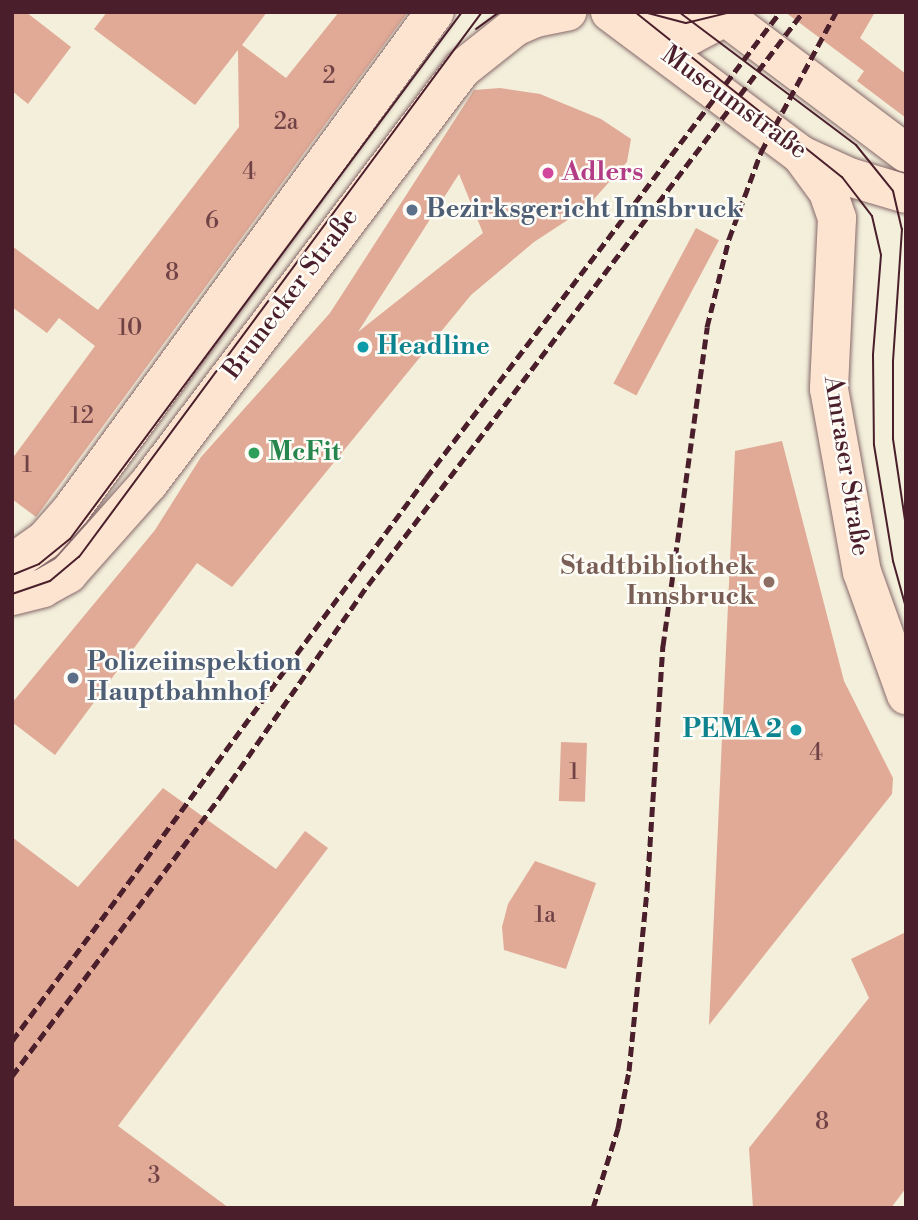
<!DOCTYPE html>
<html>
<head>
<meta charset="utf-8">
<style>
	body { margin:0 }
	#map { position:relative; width:918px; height:1220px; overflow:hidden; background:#f3efdb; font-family:"Libre Bodoni",serif }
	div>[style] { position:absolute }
	.building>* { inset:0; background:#e0aa97; transform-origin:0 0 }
	.roads { filter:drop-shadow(0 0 2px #856869) drop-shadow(0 0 2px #856869) }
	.secondary>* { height:38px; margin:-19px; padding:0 19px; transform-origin:19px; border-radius:19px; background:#fde4d0 }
	.tram>* { height:2px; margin:-1px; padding:0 1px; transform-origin:1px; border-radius:1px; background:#4a1f2b }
	.rail>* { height:5px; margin-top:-2.5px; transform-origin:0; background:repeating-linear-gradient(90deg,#4a1f2b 0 10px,transparent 0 15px) }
	.dots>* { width:19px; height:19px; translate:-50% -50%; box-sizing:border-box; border:4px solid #fdfcf7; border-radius:50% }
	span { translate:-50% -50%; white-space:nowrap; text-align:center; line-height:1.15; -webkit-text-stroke:5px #fdfcf7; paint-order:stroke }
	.number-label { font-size:23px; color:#704246 }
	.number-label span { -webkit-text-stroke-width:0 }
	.street-label { font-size:26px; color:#4a1f2b }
	.hotel-label { font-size:26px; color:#b23c85; font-weight:700 }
	.left { translate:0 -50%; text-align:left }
	.service-label { font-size:26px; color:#4e5e75; font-weight:700 }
	.culture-label { font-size:26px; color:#0d838f; font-weight:700 }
	.right { translate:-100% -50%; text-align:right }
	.leisure-label { font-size:26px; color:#27864d; font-weight:700 }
	.education-label { font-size:26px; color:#785e54; font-weight:700 }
	.frame { position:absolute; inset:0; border:14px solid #4a1f2b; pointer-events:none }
</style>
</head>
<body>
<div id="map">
	<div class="building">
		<i style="clip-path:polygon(12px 12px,26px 12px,71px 47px,28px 104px,12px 91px)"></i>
		<i style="clip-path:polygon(107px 12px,267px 12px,242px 45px,286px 78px,339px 12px,408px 12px,36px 517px,12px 499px,12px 459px,95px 346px,59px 318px,47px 333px,12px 307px,12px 246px,98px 310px,239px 127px,238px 50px,195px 105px,94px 29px)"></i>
		<i style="clip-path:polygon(785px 12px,875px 12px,860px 38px,906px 74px,906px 118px,857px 81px,864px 71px)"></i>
		<i style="clip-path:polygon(evenodd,500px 88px,540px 94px,601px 119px,631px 139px,627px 162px,586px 208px,534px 242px,471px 295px,232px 587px,197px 563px,55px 755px,12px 722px,12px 703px,155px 530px,201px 457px,330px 313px,474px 90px,500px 88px,459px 174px,483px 233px,358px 332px,459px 174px)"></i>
		<i style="left:696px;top:228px;width:26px;height:176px;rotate:28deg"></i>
		<i style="clip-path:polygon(782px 441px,844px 681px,893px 778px,892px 794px,709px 1025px,735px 451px)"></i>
		<i style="left:561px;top:742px;width:26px;height:59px;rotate:2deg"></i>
		<i style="clip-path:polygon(163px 788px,276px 869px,305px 831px,328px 848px,118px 1126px,229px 1208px,12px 1208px,12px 837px,78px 887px)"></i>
		<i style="clip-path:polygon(535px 861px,596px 883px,566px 969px,504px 950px,502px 927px,508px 904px)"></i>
		<i style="clip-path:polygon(906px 932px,906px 1188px,891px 1208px,753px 1208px,749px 1148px,869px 998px,851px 959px)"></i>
	</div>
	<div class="roads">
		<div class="secondary">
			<i style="left:610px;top:12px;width:239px;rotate:36.8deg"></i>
			<i style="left:801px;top:155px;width:53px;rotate:24.6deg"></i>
			<i style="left:849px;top:177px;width:59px;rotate:16.6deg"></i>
			<i style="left:719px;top:12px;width:234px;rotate:37deg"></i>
			<i style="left:630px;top:16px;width:64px;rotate:17.3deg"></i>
			<i style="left:691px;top:35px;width:38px;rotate:-28deg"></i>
			<i style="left:801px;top:155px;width:46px;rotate:53.9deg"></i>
			<i style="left:828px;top:192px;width:28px;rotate:71deg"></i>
			<i style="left:837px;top:218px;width:171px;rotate:92.7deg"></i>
			<i style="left:829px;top:389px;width:186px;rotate:79.8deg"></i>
			<i style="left:862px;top:572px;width:131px;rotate:70.3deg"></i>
			<i style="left:12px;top:563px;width:39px;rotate:-35deg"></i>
			<i style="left:44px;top:541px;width:43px;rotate:-48.8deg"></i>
			<i style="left:72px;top:509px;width:615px;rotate:-53.86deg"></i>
			<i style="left:12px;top:596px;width:32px;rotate:-14deg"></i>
			<i style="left:43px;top:588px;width:29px;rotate:-29deg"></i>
			<i style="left:68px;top:574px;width:122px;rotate:-48.3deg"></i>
			<i style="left:149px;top:483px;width:519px;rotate:-52.91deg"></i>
			<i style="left:462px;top:69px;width:68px;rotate:-38.4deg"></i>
			<i style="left:515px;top:27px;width:22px;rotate:-24deg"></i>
			<i style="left:535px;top:18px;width:33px;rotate:-11deg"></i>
		</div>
	</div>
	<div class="tram">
		<i style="left:635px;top:12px;width:265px;rotate:38.6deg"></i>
		<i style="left:842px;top:177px;width:49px;rotate:52.4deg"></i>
		<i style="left:872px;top:216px;width:40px;rotate:77deg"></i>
		<i style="left:881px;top:255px;width:100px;rotate:94.6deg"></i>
		<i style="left:873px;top:355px;width:90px;rotate:89.4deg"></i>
		<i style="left:874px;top:445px;width:118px;rotate:80.7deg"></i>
		<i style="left:893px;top:561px;width:49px;rotate:74.5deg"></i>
		<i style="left:644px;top:12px;width:43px;rotate:14.7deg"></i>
		<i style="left:686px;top:23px;width:46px;rotate:-13.7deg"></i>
		<i style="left:679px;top:12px;width:221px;rotate:36.9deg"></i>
		<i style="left:856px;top:145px;width:59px;rotate:51.2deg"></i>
		<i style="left:893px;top:191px;width:39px;rotate:77deg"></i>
		<i style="left:902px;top:229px;width:132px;rotate:93.9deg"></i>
		<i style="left:893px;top:361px;width:78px;rotate:90deg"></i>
		<i style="left:893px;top:439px;width:89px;rotate:81.6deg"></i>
		<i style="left:476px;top:29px;width:29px;rotate:-36deg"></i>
		<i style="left:12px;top:575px;width:29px;rotate:-22deg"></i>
		<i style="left:39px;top:564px;width:40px;rotate:-39deg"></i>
		<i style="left:70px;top:539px;width:657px;rotate:-53.36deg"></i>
		<i style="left:12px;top:594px;width:40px;rotate:-18.9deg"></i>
		<i style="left:50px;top:581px;width:38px;rotate:-40deg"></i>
		<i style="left:79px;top:557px;width:678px;rotate:-53.52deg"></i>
	</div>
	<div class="rail">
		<i style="left:12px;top:1041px;width:699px;rotate:-53.67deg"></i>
		<i style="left:426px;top:478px;width:585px;rotate:-52.78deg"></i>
		<i style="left:12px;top:1076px;width:352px;rotate:-53.3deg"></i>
		<i style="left:222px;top:794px;width:255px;rotate:-55.1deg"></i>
		<i style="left:368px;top:585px;width:719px;rotate:-52.8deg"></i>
		<i style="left:593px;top:1208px;width:84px;rotate:-72.6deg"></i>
		<i style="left:618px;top:1128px;width:58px;rotate:-79.1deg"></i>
		<i style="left:629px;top:1071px;width:181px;rotate:-84.3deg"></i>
		<i style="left:647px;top:891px;width:246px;rotate:-86.3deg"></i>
		<i style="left:663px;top:646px;width:322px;rotate:-82.1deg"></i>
		<i style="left:707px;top:327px;width:91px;rotate:-76deg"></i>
		<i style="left:729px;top:239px;width:93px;rotate:-69.8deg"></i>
		<i style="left:761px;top:152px;width:159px;rotate:-61.8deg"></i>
	</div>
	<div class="dots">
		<i style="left:548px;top:173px;background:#d1479c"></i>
		<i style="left:412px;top:210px;background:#5c6f8a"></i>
		<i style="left:363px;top:347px;background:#0f9aa8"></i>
		<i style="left:254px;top:453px;background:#2e9e5b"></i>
		<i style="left:769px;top:582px;background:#8d6e63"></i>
		<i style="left:73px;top:678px;background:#5c6f8a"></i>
		<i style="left:796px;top:730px;background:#0f9aa8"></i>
	</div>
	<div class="number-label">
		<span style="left:329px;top:76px">2</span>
		<span style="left:286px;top:122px">2a</span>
		<span style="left:249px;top:172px">4</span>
		<span style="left:212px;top:221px">6</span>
		<span style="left:172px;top:273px">8</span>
		<span style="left:130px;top:328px">10</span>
		<span style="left:82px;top:416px">12</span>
		<span style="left:27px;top:465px">1</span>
		<span style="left:816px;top:753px">4</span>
		<span style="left:574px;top:772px">1</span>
		<span style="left:545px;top:915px">1a</span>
		<span style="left:822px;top:1122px">8</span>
		<span style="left:154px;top:1176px">3</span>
	</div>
	<div class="street-label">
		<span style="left:734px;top:103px;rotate:36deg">Museumstraße</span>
		<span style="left:291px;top:294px;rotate:-53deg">Brunecker Straße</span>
		<span style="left:846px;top:466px;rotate:81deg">Amraser Straße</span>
	</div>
	<div class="hotel-label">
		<span class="left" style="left:562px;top:173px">Adlers</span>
	</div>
	<div class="service-label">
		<span class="left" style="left:426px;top:210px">Bezirksgericht Innsbruck</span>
		<span class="left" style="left:87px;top:678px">Polizeiinspektion<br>Hauptbahnhof</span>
	</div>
	<div class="culture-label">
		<span class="left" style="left:377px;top:347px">Headline</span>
		<span class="right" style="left:782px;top:730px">PEMA 2</span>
	</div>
	<div class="leisure-label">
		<span class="left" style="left:268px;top:453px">McFit</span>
	</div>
	<div class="education-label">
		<span class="right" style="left:755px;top:582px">Stadtbibliothek<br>Innsbruck</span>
	</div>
	<div class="frame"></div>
</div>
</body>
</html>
